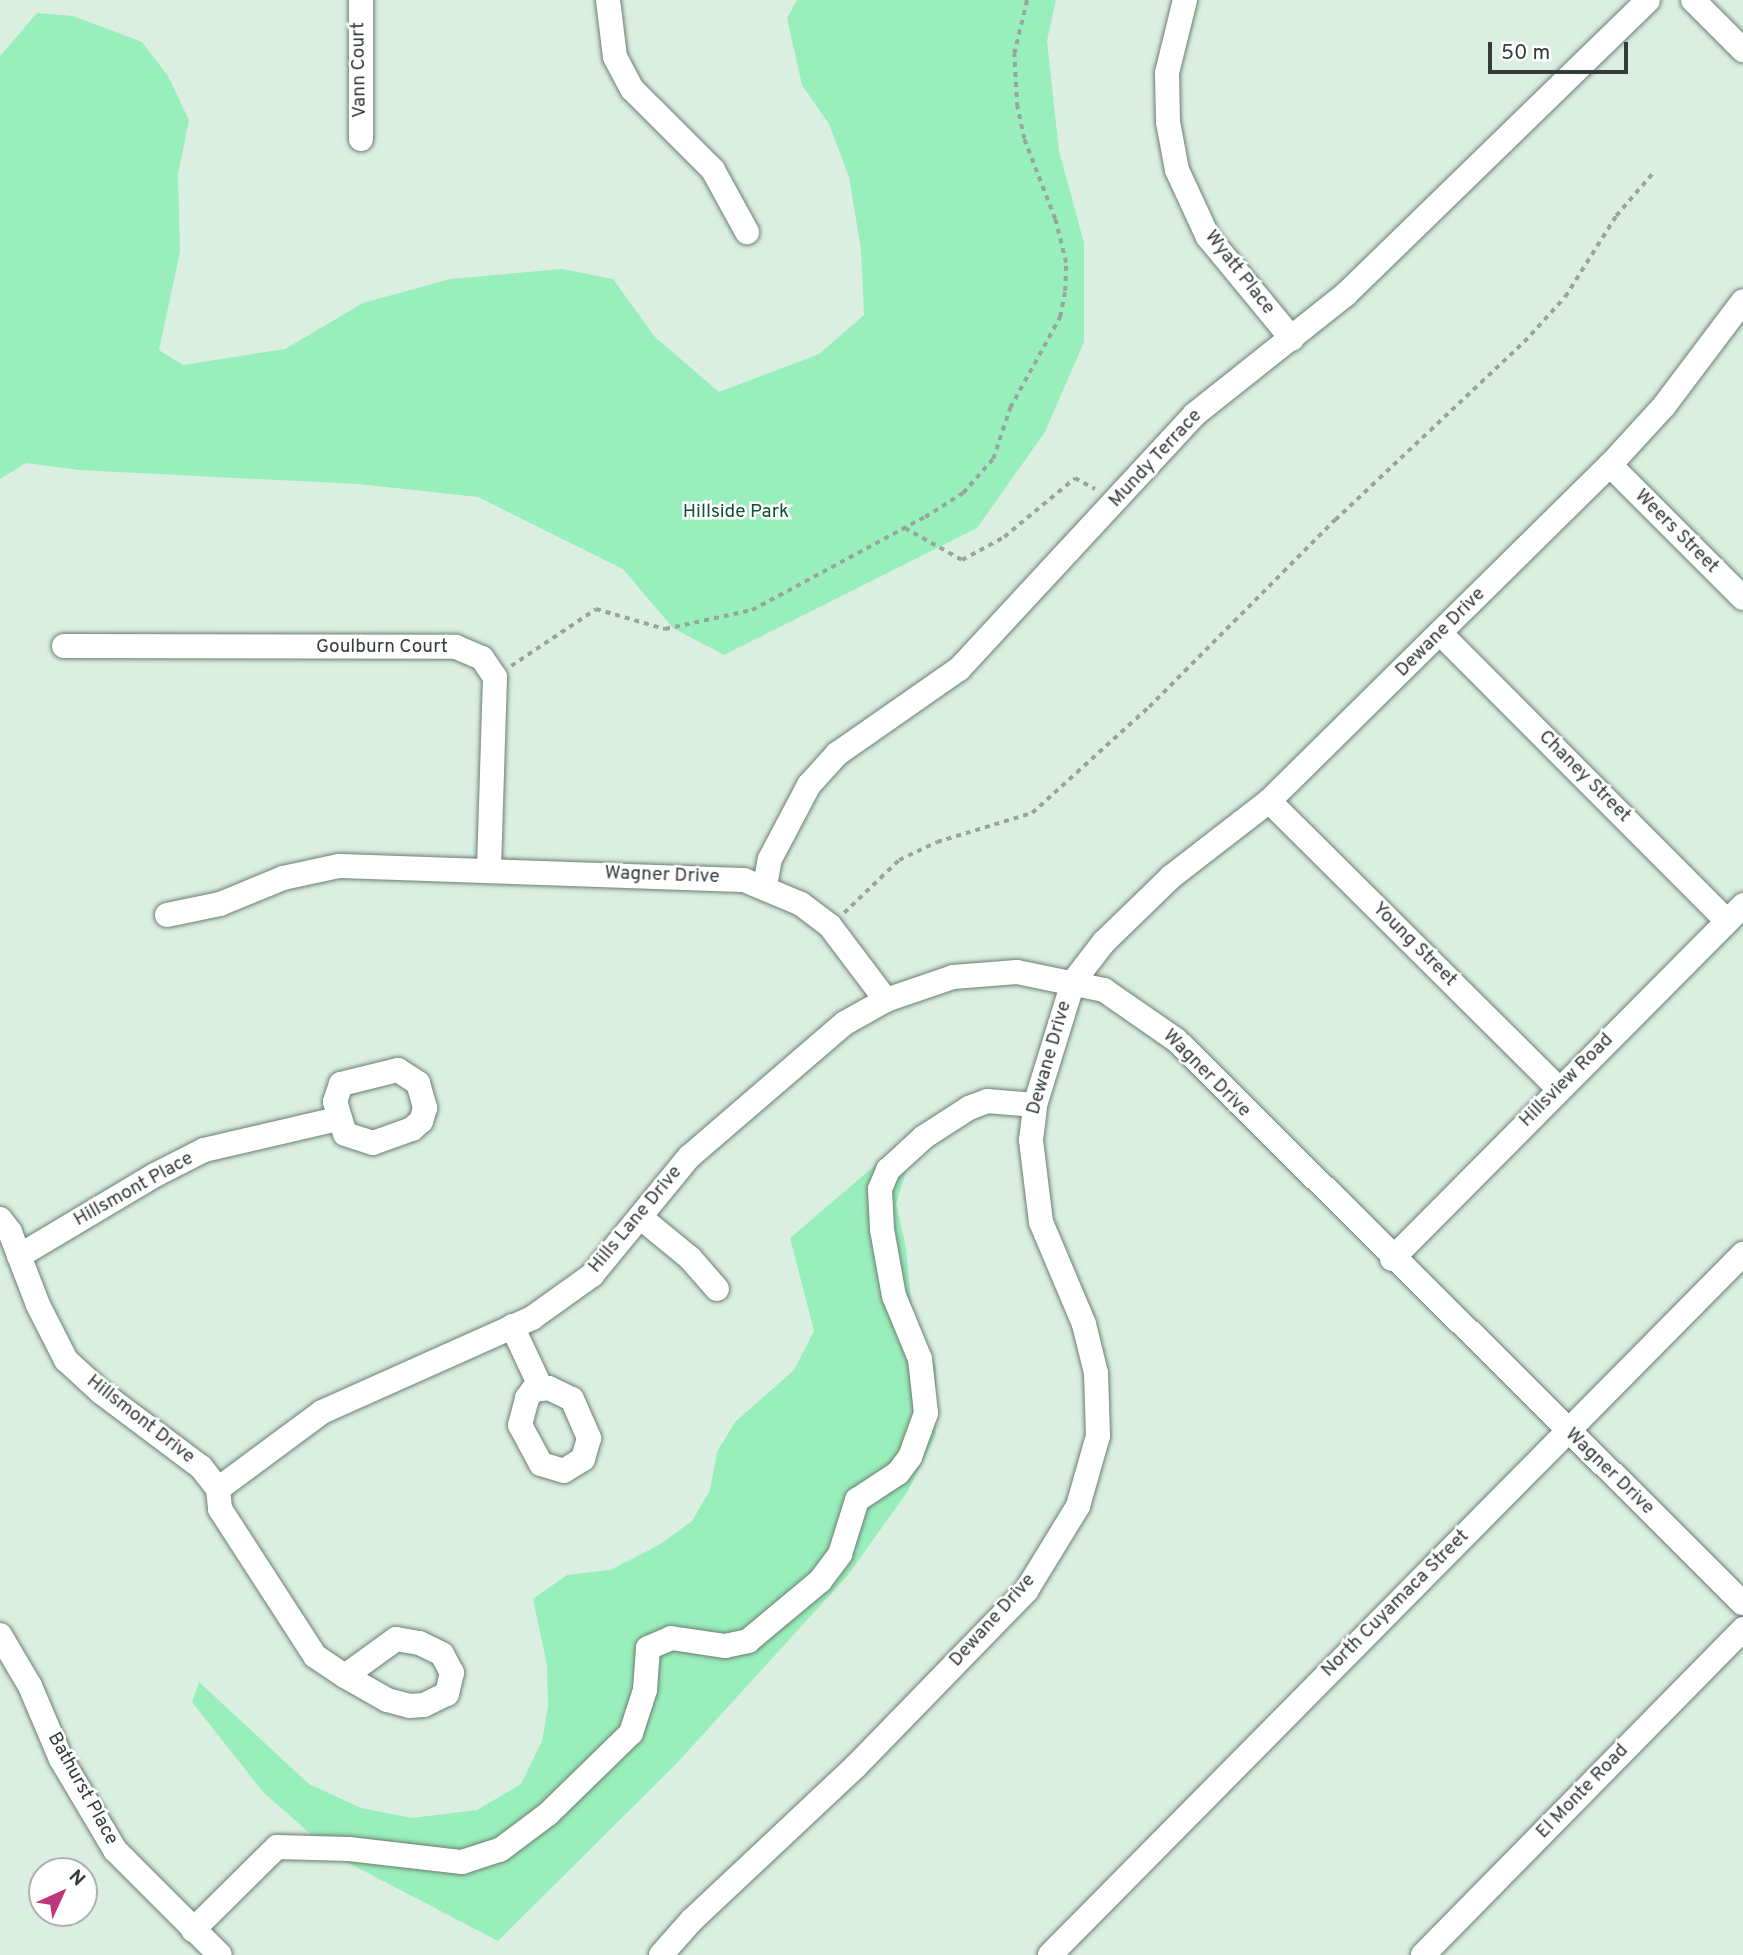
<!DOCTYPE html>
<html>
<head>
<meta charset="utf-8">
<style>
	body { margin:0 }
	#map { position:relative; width:1743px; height:1955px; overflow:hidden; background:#daefe1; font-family:Overpass,sans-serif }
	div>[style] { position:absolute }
	.green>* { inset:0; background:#99efbc }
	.path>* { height:3.5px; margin-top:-1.75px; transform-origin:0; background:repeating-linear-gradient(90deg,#96a69b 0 5px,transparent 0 10px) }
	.roads { filter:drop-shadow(0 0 2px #6c7e72) drop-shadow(0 0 2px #6c7e72) }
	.minor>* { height:24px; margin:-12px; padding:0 12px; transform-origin:12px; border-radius:12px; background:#fff }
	span { translate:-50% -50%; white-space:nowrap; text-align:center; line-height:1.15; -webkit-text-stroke:5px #fff; paint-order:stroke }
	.street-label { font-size:19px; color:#343c37 }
	.park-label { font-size:19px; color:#0b5231 }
	.north { position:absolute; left:28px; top:1857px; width:70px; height:70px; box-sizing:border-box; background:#fff; border:2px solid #aeb1af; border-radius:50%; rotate:45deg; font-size:19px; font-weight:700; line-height:28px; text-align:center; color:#343c37 }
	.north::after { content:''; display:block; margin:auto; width:24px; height:32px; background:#bc377a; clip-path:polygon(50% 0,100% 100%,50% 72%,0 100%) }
	.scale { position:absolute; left:1488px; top:42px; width:140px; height:32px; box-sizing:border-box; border:4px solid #343c37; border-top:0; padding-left:9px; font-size:21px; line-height:24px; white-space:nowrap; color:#343c37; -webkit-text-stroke:5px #fff; paint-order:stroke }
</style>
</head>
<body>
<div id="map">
	<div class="green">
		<i style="clip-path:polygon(797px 0,1056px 0,1047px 41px,1059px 151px,1084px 243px,1084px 342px,1045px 432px,977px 528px,724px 655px,673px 628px,623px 569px,478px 497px,358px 484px,79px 470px,26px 463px,0 479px,0 56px,37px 13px,73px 16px,142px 42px,168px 76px,189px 120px,178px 174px,180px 252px,159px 350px,183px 365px,285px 349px,363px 303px,450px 279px,562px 269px,613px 279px,655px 337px,719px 392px,819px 354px,864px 315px,861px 250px,849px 177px,829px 124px,802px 85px,787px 18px)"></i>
		<i style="clip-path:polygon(894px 1149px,907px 1168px,896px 1204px,906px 1248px,912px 1311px,936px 1367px,936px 1434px,908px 1491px,848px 1575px,677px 1763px,498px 1941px,337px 1857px,263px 1792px,192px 1702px,199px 1682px,309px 1784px,361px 1808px,412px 1818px,477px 1810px,521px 1784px,542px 1741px,548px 1706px,547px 1665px,533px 1599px,567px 1575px,610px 1570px,659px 1545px,692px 1521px,710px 1490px,717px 1452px,735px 1422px,794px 1370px,814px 1331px,790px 1238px)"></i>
	</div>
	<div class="path">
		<i style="left:905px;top:528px;width:65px;rotate:29.3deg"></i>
		<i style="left:962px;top:560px;width:48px;rotate:-28.7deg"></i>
		<i style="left:1004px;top:537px;width:92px;rotate:-39.7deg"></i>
		<i style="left:1075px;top:478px;width:23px;rotate:29deg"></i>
		<i style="left:511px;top:666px;width:102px;rotate:-33.8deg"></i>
		<i style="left:596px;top:609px;width:72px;rotate:16.2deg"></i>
		<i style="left:665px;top:629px;width:89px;rotate:-12.3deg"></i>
		<i style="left:752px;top:610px;width:196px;rotate:-28.3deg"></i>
		<i style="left:925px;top:517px;width:45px;rotate:-32.3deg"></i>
		<i style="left:963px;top:493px;width:45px;rotate:-48.6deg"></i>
		<i style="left:993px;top:459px;width:54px;rotate:-71.6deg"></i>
		<i style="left:1010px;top:408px;width:104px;rotate:-61.2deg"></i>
		<i style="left:1060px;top:317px;width:26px;rotate:-79deg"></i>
		<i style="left:1065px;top:291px;width:28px;rotate:-88deg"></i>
		<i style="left:1066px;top:263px;width:45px;rotate:-104deg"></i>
		<i style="left:1055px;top:219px;width:86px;rotate:-111.2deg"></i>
		<i style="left:1024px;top:139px;width:33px;rotate:-102deg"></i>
		<i style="left:1017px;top:107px;width:53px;rotate:-93.2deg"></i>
		<i style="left:1014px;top:54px;width:56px;rotate:-76.5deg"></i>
		<i style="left:844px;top:913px;width:76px;rotate:-43.9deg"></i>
		<i style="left:899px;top:860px;width:42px;rotate:-25.3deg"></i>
		<i style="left:937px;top:842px;width:99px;rotate:-17deg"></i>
		<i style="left:1032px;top:813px;width:158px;rotate:-42.2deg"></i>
		<i style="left:1149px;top:707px;width:264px;rotate:-45.2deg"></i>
		<i style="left:1335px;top:520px;width:260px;rotate:-43.3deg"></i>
		<i style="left:1524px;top:342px;width:61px;rotate:-47.7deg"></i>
		<i style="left:1565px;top:297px;width:96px;rotate:-57.8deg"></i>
		<i style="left:1616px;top:216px;width:57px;rotate:-49.3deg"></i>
	</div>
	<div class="roads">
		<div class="minor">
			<i style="left:361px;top:0;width:139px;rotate:90deg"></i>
			<i style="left:608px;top:0;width:57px;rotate:83deg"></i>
			<i style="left:615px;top:57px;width:36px;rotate:62deg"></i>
			<i style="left:632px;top:89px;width:115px;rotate:45deg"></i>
			<i style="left:713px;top:170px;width:71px;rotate:61.3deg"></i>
			<i style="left:1185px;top:0;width:75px;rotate:103.9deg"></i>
			<i style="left:1167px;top:73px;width:49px;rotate:88.8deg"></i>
			<i style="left:1168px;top:122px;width:49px;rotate:79.4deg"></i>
			<i style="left:1177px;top:170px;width:74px;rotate:65.2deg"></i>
			<i style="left:1208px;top:237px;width:132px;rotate:50.5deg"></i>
			<i style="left:1693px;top:0;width:71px;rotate:45deg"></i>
			<i style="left:1610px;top:465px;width:188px;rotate:45deg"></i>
			<i style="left:1441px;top:634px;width:405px;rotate:45.1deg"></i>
			<i style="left:64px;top:646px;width:392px;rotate:0.1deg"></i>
			<i style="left:456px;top:647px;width:28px;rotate:23deg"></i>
			<i style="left:482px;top:658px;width:23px;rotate:56deg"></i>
			<i style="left:495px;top:677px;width:194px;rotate:91.8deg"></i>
			<i style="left:1269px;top:801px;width:409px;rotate:44.8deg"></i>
			<i style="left:765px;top:886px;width:27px;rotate:-80deg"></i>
			<i style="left:770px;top:859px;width:84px;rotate:-62.2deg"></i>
			<i style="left:809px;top:785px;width:42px;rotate:-47.9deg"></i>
			<i style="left:837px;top:754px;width:149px;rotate:-34.9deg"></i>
			<i style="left:959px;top:669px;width:346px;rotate:-47.2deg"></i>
			<i style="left:1194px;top:415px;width:194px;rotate:-38.5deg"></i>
			<i style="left:1346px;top:294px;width:421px;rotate:-44.2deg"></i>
			<i style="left:167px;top:915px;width:54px;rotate:-11.7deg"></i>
			<i style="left:220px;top:904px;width:68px;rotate:-22.4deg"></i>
			<i style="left:283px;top:878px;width:57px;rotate:-12.1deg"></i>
			<i style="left:339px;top:866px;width:405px;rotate:2deg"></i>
			<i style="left:744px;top:880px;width:62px;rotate:22.8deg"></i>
			<i style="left:801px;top:904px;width:36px;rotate:37deg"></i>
			<i style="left:830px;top:926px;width:93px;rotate:52.9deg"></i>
			<i style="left:398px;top:1070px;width:24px;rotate:33deg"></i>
			<i style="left:418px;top:1083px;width:26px;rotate:74deg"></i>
			<i style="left:425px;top:1108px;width:14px;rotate:107deg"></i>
			<i style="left:421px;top:1121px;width:12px;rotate:138deg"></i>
			<i style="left:412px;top:1129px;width:41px;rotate:160.3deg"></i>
			<i style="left:373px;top:1143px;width:29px;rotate:-162deg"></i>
			<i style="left:345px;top:1134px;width:34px;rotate:-107deg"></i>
			<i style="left:335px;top:1102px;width:19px;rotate:-72deg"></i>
			<i style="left:341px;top:1084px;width:59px;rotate:-13.8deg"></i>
			<i style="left:640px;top:1217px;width:65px;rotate:39.4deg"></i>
			<i style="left:690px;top:1258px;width:41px;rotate:48.9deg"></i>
			<i style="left:0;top:1219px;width:16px;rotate:52deg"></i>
			<i style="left:10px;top:1232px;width:78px;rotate:69deg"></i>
			<i style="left:38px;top:1305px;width:62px;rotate:63deg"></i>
			<i style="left:66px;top:1360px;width:49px;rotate:42.5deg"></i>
			<i style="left:102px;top:1393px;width:124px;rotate:36.8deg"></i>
			<i style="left:201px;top:1467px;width:28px;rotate:52deg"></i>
			<i style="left:218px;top:1489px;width:20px;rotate:84deg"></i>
			<i style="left:220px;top:1509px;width:175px;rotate:57.1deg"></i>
			<i style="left:315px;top:1656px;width:36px;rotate:34deg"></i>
			<i style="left:345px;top:1676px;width:48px;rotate:29.7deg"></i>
			<i style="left:387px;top:1700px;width:23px;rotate:15deg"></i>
			<i style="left:409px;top:1706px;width:15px;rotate:-4deg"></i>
			<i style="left:424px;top:1705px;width:25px;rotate:-26deg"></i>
			<i style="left:447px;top:1694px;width:22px;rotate:-77deg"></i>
			<i style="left:452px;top:1673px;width:21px;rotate:-118deg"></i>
			<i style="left:442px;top:1654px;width:25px;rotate:-154deg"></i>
			<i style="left:419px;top:1643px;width:23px;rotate:-170deg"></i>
			<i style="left:396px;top:1639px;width:63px;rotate:144deg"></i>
			<i style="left:19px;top:1256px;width:158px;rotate:-30.8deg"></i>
			<i style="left:155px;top:1175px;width:55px;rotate:-27deg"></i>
			<i style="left:204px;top:1150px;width:137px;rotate:-13.1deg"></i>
			<i style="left:1392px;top:1259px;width:499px;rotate:-45.2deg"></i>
			<i style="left:512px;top:1326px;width:68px;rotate:64.9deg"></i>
			<i style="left:549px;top:1388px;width:25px;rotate:26deg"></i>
			<i style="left:572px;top:1399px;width:43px;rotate:66.4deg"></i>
			<i style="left:589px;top:1438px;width:22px;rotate:106deg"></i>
			<i style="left:583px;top:1459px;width:22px;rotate:148deg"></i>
			<i style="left:564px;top:1471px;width:24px;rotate:-163deg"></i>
			<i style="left:541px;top:1464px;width:44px;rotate:-118.3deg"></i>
			<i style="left:520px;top:1425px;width:28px;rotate:-75deg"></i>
			<i style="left:527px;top:1398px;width:10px;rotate:-53deg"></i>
			<i style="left:533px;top:1390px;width:16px;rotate:-7deg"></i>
			<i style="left:218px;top:1489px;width:129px;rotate:-36.5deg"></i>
			<i style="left:322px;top:1412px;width:230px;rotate:-24.1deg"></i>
			<i style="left:532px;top:1318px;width:74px;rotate:-35.6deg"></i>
			<i style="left:592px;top:1275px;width:153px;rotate:-50.6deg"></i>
			<i style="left:689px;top:1157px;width:206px;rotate:-40.7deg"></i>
			<i style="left:845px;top:1023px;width:47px;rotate:-29.3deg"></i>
			<i style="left:886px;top:1000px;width:71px;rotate:-18.9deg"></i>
			<i style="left:953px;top:977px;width:64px;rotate:-4.5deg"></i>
			<i style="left:1017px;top:972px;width:89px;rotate:11.7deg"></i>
			<i style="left:1104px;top:990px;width:88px;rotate:34.8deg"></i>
			<i style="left:1176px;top:1040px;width:799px;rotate:44.8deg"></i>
			<i style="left:0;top:1635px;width:59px;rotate:59.5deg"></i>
			<i style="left:30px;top:1686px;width:79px;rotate:67deg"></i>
			<i style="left:61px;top:1759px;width:106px;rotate:59.3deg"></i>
			<i style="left:115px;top:1850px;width:148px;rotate:45deg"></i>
			<i style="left:193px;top:1930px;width:118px;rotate:-44.7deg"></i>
			<i style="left:277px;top:1847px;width:72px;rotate:1.6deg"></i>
			<i style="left:349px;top:1849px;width:114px;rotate:6.6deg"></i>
			<i style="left:462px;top:1862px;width:40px;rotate:-18deg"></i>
			<i style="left:500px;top:1850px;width:60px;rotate:-36.9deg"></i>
			<i style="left:548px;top:1814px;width:116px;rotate:-44.3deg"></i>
			<i style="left:631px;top:1733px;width:45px;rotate:-72deg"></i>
			<i style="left:645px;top:1690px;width:42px;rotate:-85.9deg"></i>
			<i style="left:648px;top:1648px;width:25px;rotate:-23deg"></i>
			<i style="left:671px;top:1638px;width:55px;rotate:8.4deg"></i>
			<i style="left:725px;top:1646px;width:24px;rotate:-12deg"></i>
			<i style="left:748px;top:1641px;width:94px;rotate:-39.8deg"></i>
			<i style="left:820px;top:1581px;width:34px;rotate:-53deg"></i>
			<i style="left:840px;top:1554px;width:57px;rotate:-72.5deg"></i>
			<i style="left:857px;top:1500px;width:49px;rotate:-33.4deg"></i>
			<i style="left:898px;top:1473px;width:20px;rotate:-53deg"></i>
			<i style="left:910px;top:1457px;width:47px;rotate:-70deg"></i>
			<i style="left:926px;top:1413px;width:54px;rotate:-96.3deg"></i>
			<i style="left:920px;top:1359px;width:68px;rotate:-112.4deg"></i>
			<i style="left:894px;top:1296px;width:68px;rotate:-100.2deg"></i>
			<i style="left:882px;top:1229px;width:40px;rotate:-92.9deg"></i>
			<i style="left:880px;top:1189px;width:21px;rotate:-67deg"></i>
			<i style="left:888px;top:1170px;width:49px;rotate:-42.5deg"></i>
			<i style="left:924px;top:1137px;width:54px;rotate:-32.8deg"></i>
			<i style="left:969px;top:1108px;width:19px;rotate:-21deg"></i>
			<i style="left:987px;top:1101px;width:48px;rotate:4.8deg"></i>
			<i style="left:661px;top:1955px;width:47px;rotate:-48.5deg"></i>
			<i style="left:692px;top:1920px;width:225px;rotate:-43.2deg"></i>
			<i style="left:856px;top:1766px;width:244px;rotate:-45.8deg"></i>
			<i style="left:1026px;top:1591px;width:100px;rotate:-58.5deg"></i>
			<i style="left:1078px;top:1506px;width:73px;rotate:-74.1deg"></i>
			<i style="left:1098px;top:1436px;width:63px;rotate:-91.8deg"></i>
			<i style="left:1096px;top:1373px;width:50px;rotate:-103.8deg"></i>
			<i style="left:1084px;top:1324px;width:111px;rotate:-112.9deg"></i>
			<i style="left:1041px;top:1222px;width:83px;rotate:-97deg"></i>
			<i style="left:1031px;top:1140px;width:35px;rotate:-83deg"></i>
			<i style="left:1035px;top:1105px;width:129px;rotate:-72.8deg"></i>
			<i style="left:1073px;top:982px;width:51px;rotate:-52.2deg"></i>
			<i style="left:1104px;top:942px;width:93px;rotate:-44.1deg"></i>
			<i style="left:1171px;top:877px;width:124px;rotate:-37.8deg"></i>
			<i style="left:1269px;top:801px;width:479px;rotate:-44.6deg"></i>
			<i style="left:1610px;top:465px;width:80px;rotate:-47.5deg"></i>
			<i style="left:1664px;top:406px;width:131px;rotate:-53deg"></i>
			<i style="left:1050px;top:1955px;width:986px;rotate:-45.33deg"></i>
			<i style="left:1423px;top:1955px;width:457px;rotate:-45.5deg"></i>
		</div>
	</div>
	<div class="street-label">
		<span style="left:360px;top:70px;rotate:-91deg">Vann Court</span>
		<span style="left:1239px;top:273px;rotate:52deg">Wyatt Place</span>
		<span style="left:1156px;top:459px;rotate:-47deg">Mundy Terrace</span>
		<span style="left:1676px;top:532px;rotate:45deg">Weers Street</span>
		<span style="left:1441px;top:633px;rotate:-45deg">Dewane Drive</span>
		<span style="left:382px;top:648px">Goulburn Court</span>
		<span style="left:1584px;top:777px;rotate:45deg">Chaney Street</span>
		<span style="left:662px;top:876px;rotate:2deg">Wagner Drive</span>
		<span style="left:1414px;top:945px;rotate:45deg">Young Street</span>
		<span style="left:1050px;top:1058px;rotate:-74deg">Dewane Drive</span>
		<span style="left:1206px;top:1074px;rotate:45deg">Wagner Drive</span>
		<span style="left:1567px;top:1081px;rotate:-45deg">Hillsview Road</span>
		<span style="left:134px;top:1190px;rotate:-29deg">Hillsmont Place</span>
		<span style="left:636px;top:1220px;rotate:-50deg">Hills Lane Drive</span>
		<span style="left:140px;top:1420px;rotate:38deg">Hillsmont Drive</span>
		<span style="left:1609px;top:1472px;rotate:44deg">Wagner Drive</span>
		<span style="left:1396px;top:1604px;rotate:-45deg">North Cuyamaca Street</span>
		<span style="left:993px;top:1621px;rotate:-48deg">Dewane Drive</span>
		<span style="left:82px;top:1789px;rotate:61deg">Bathurst Place</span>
		<span style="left:1583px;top:1792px;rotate:-46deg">El Monte Road</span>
	</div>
	<div class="park-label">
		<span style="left:736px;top:513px">Hillside Park</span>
	</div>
	<div class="north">N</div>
	<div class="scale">50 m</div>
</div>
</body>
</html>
